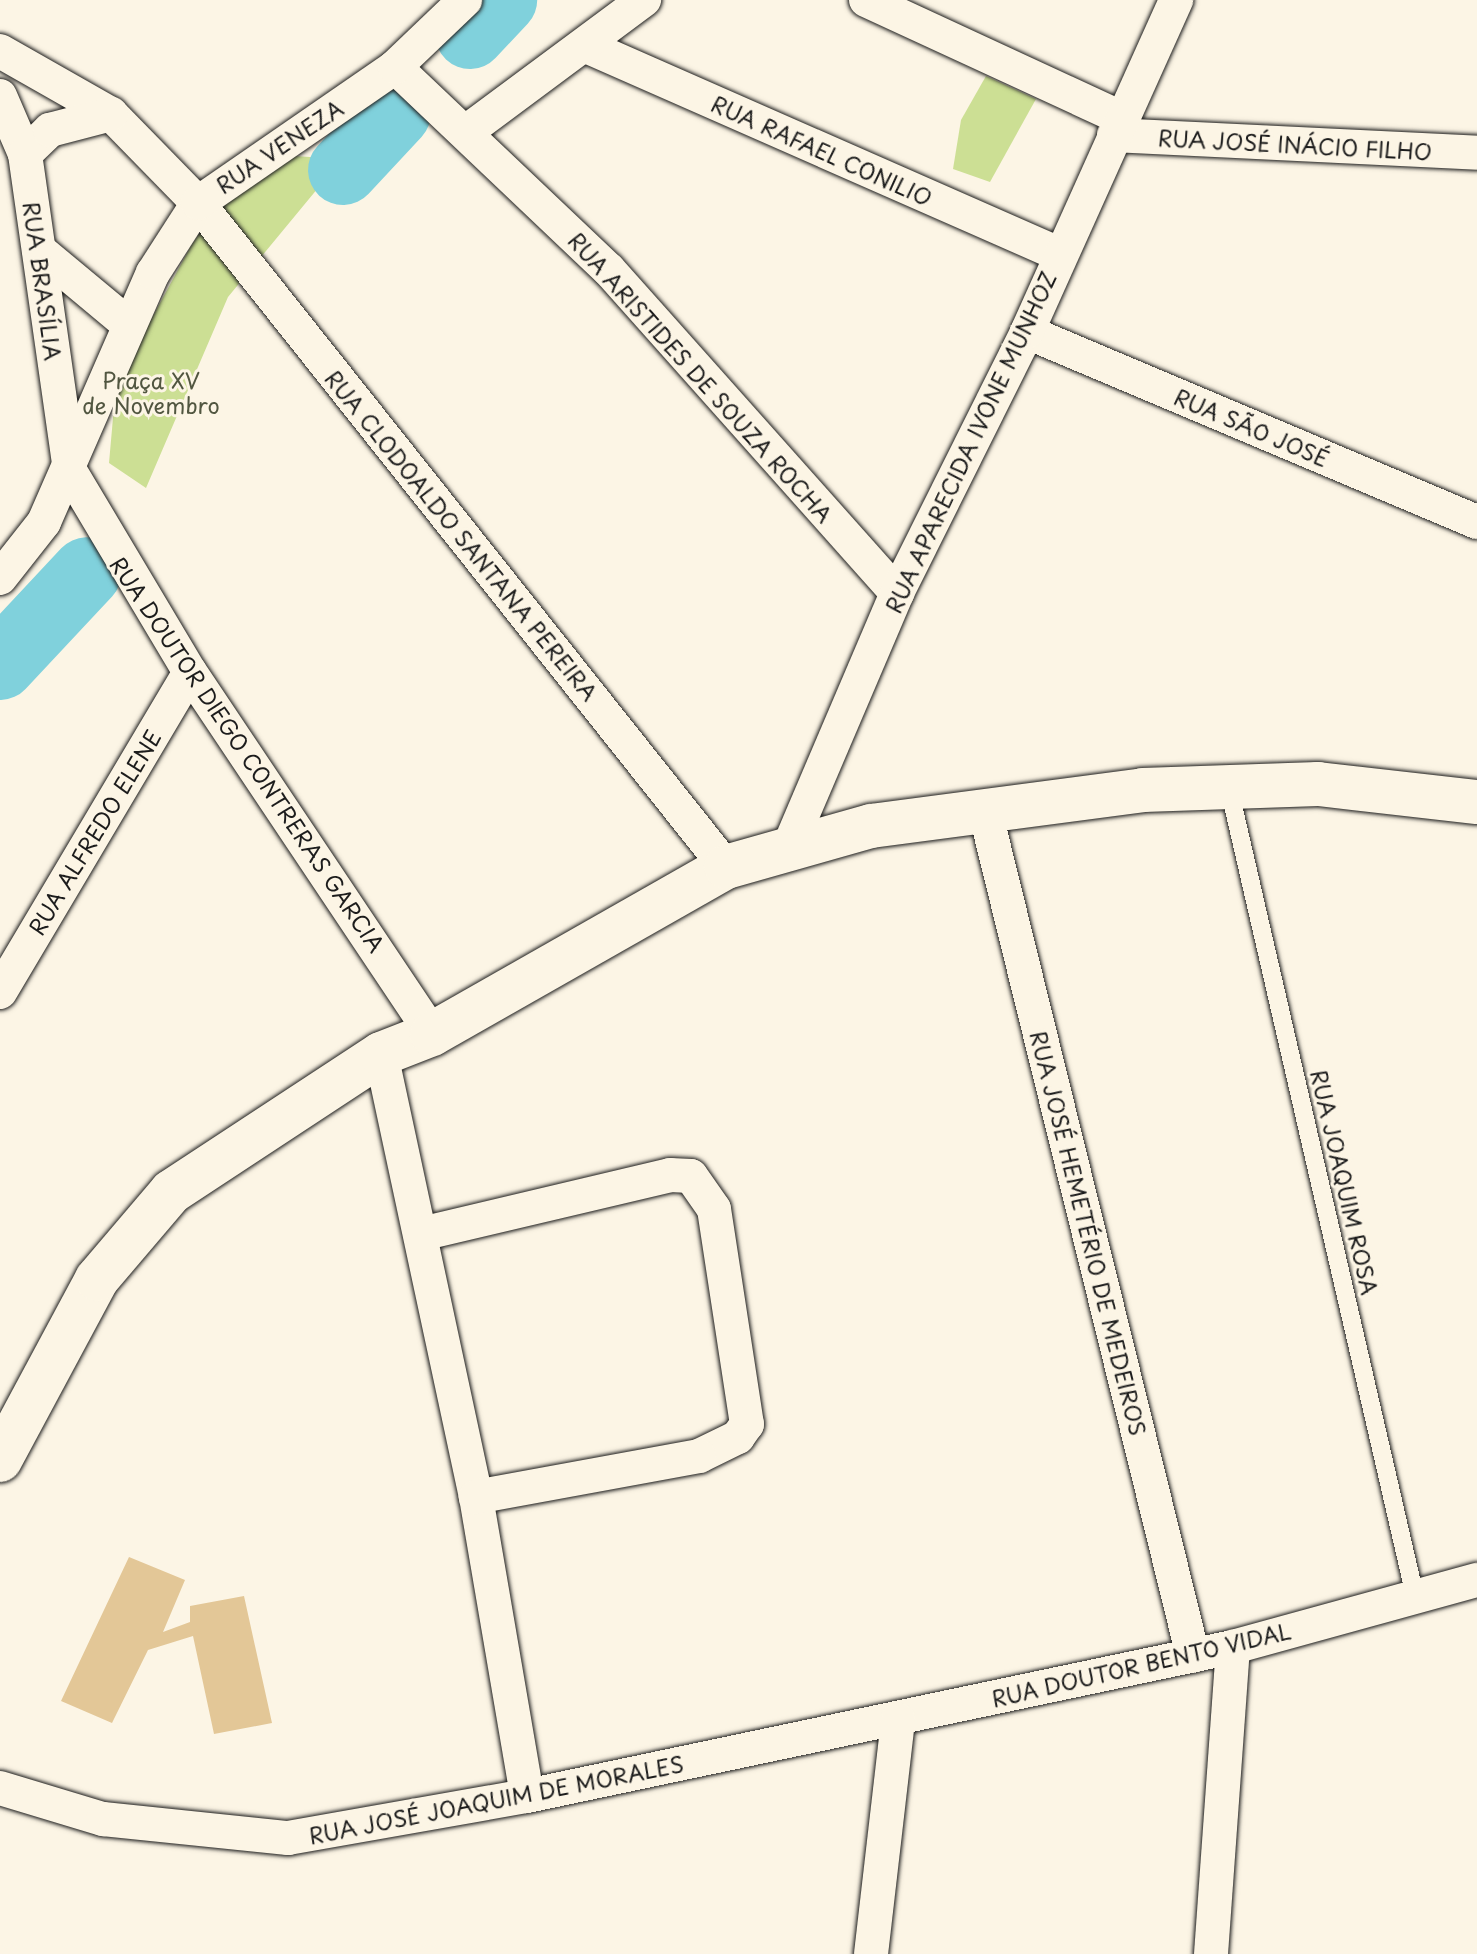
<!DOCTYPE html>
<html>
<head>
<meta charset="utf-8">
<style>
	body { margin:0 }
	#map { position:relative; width:1477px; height:1954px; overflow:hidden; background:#fcf5e5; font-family:"Playpen Sans",sans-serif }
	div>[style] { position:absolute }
	.green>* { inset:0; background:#ccdf94 }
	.river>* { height:70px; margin:-35px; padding:0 35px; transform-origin:35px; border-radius:35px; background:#80d1dc }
	.building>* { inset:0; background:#e3c797 }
	.roads { filter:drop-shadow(0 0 2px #1c1c1c) drop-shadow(0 0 2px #1c1c1c) }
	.lane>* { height:18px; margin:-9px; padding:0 9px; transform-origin:9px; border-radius:9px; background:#fcf5e5 }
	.street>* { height:34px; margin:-17px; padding:0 17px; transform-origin:17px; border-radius:17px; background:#fcf5e5 }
	.secondary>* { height:44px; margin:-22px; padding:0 22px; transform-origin:22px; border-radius:22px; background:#fcf5e5 }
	span { translate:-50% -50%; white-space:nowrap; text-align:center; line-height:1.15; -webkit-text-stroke:6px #fcf5e5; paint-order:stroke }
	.street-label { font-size:22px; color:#1c1c1c }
	.park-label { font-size:22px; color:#515640 }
</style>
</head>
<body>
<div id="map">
	<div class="green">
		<i style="clip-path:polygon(986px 76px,1036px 99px,990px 182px,953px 169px,961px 120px)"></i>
		<i style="clip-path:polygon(294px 156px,342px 159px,228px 297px,146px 488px,109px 463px,116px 384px,192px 244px,243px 172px)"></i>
	</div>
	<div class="river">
		<i style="left:470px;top:34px;width:47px;rotate:-46.7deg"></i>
		<i style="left:343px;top:170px;width:78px;rotate:-47.1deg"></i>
		<i style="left:0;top:665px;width:127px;rotate:-46.9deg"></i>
	</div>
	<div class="building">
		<i style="clip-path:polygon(129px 1557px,185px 1580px,163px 1632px,190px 1622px,190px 1606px,244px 1596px,272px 1723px,214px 1734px,193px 1636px,148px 1650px,112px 1723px,61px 1701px)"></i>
	</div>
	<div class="roads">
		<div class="lane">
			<i style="left:1229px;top:788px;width:825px;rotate:77.04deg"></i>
		</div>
		<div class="street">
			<i style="left:866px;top:0;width:281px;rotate:24.8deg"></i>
			<i style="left:586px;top:46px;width:517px;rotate:23.74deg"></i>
			<i style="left:0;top:51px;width:128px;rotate:29.6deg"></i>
			<i style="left:111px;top:114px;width:124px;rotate:45.7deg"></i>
			<i style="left:198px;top:203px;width:848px;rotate:51.51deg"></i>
			<i style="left:395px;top:67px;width:295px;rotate:43.5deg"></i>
			<i style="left:609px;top:270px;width:433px;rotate:48.3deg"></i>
			<i style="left:0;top:96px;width:63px;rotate:66.7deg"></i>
			<i style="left:25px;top:154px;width:320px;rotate:81.9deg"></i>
			<i style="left:70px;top:471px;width:234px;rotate:59.2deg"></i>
			<i style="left:190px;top:672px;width:435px;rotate:56.2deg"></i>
			<i style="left:466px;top:132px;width:222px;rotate:-36.6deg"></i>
			<i style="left:1114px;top:135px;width:363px;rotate:2.8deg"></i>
			<i style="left:25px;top:154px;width:35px;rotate:-44deg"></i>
			<i style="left:50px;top:130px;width:63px;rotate:-14.7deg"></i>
			<i style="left:39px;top:250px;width:117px;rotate:39.8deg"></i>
			<i style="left:1027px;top:332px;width:488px;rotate:22.9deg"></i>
			<i style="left:0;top:578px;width:71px;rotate:-51.8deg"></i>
			<i style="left:44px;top:522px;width:272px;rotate:-66.4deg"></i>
			<i style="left:153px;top:273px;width:83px;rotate:-57.3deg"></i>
			<i style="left:198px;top:203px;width:239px;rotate:-34.6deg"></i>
			<i style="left:395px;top:67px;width:97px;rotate:-43.7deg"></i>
			<i style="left:985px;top:811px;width:870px;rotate:76.17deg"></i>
			<i style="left:790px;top:844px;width:273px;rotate:-66.9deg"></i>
			<i style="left:897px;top:593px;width:292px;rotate:-63.5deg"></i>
			<i style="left:1027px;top:332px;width:364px;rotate:-65.8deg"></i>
			<i style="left:0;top:992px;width:372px;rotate:-59.3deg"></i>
			<i style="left:381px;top:1054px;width:453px;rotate:77.9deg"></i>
			<i style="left:476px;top:1497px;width:303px;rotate:80.3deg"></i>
			<i style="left:421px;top:1234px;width:256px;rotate:-13.3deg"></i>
			<i style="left:670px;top:1175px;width:21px;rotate:3deg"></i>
			<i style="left:691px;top:1176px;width:40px;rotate:55.1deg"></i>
			<i style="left:714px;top:1209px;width:218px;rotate:81.3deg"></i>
			<i style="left:747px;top:1424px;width:16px;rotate:125deg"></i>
			<i style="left:738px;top:1437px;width:43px;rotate:154deg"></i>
			<i style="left:699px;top:1456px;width:227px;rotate:169.6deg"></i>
			<i style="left:0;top:1788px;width:108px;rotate:16.8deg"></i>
			<i style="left:103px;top:1819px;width:186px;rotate:5.9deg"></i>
			<i style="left:288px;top:1838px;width:243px;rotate:-10deg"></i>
			<i style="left:527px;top:1796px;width:722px;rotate:-11.92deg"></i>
			<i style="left:1233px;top:1647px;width:253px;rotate:-15.4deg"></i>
			<i style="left:871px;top:1954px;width:236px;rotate:-83.4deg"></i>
			<i style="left:1211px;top:1954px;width:308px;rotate:-85.9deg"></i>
		</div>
		<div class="secondary">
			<i style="left:0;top:1460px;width:205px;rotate:-61.8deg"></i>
			<i style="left:97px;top:1279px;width:114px;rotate:-49.6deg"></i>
			<i style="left:171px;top:1192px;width:251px;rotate:-33.3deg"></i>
			<i style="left:381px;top:1054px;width:55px;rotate:-21.4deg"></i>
			<i style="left:432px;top:1034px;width:338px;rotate:-29.6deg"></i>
			<i style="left:726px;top:867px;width:151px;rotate:-15.8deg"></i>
			<i style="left:871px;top:826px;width:274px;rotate:-7.5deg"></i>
			<i style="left:1143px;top:790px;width:175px;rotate:-2deg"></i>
			<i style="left:1318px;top:784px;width:160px;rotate:6.5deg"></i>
		</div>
	</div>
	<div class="street-label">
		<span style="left:1295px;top:144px;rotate:3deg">RUA JOSÉ INÁCIO FILHO</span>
		<span style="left:279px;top:146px;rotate:-34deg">RUA VENEZA</span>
		<span style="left:822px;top:150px;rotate:24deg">RUA RAFAEL CONILIO</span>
		<span style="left:43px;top:281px;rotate:82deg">RUA BRASÍLIA</span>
		<span style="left:701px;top:377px;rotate:48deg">RUA ARISTIDES DE SOUZA ROCHA</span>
		<span style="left:1252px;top:427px;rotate:23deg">RUA SÃO JOSÉ</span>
		<span style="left:970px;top:442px;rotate:-65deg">RUA APARECIDA IVONE MUNHOZ</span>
		<span style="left:462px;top:535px;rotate:51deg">RUA CLODOALDO SANTANA PEREIRA</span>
		<span style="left:248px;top:754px;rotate:56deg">RUA DOUTOR DIEGO CONTRERAS GARCIA</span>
		<span style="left:94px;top:832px;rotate:-59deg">RUA ALFREDO ELENE</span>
		<span style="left:1345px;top:1182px;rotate:77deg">RUA JOAQUIM ROSA</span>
		<span style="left:1089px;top:1233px;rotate:76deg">RUA JOSÉ HEMETÉRIO DE MEDEIROS</span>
		<span style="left:1141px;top:1664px;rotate:-13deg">RUA DOUTOR BENTO VIDAL</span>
		<span style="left:496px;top:1799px;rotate:-11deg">RUA JOSÉ JOAQUIM DE MORALES</span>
	</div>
	<div class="park-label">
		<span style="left:151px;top:392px">Praça XV<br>de Novembro</span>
	</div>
</div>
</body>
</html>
